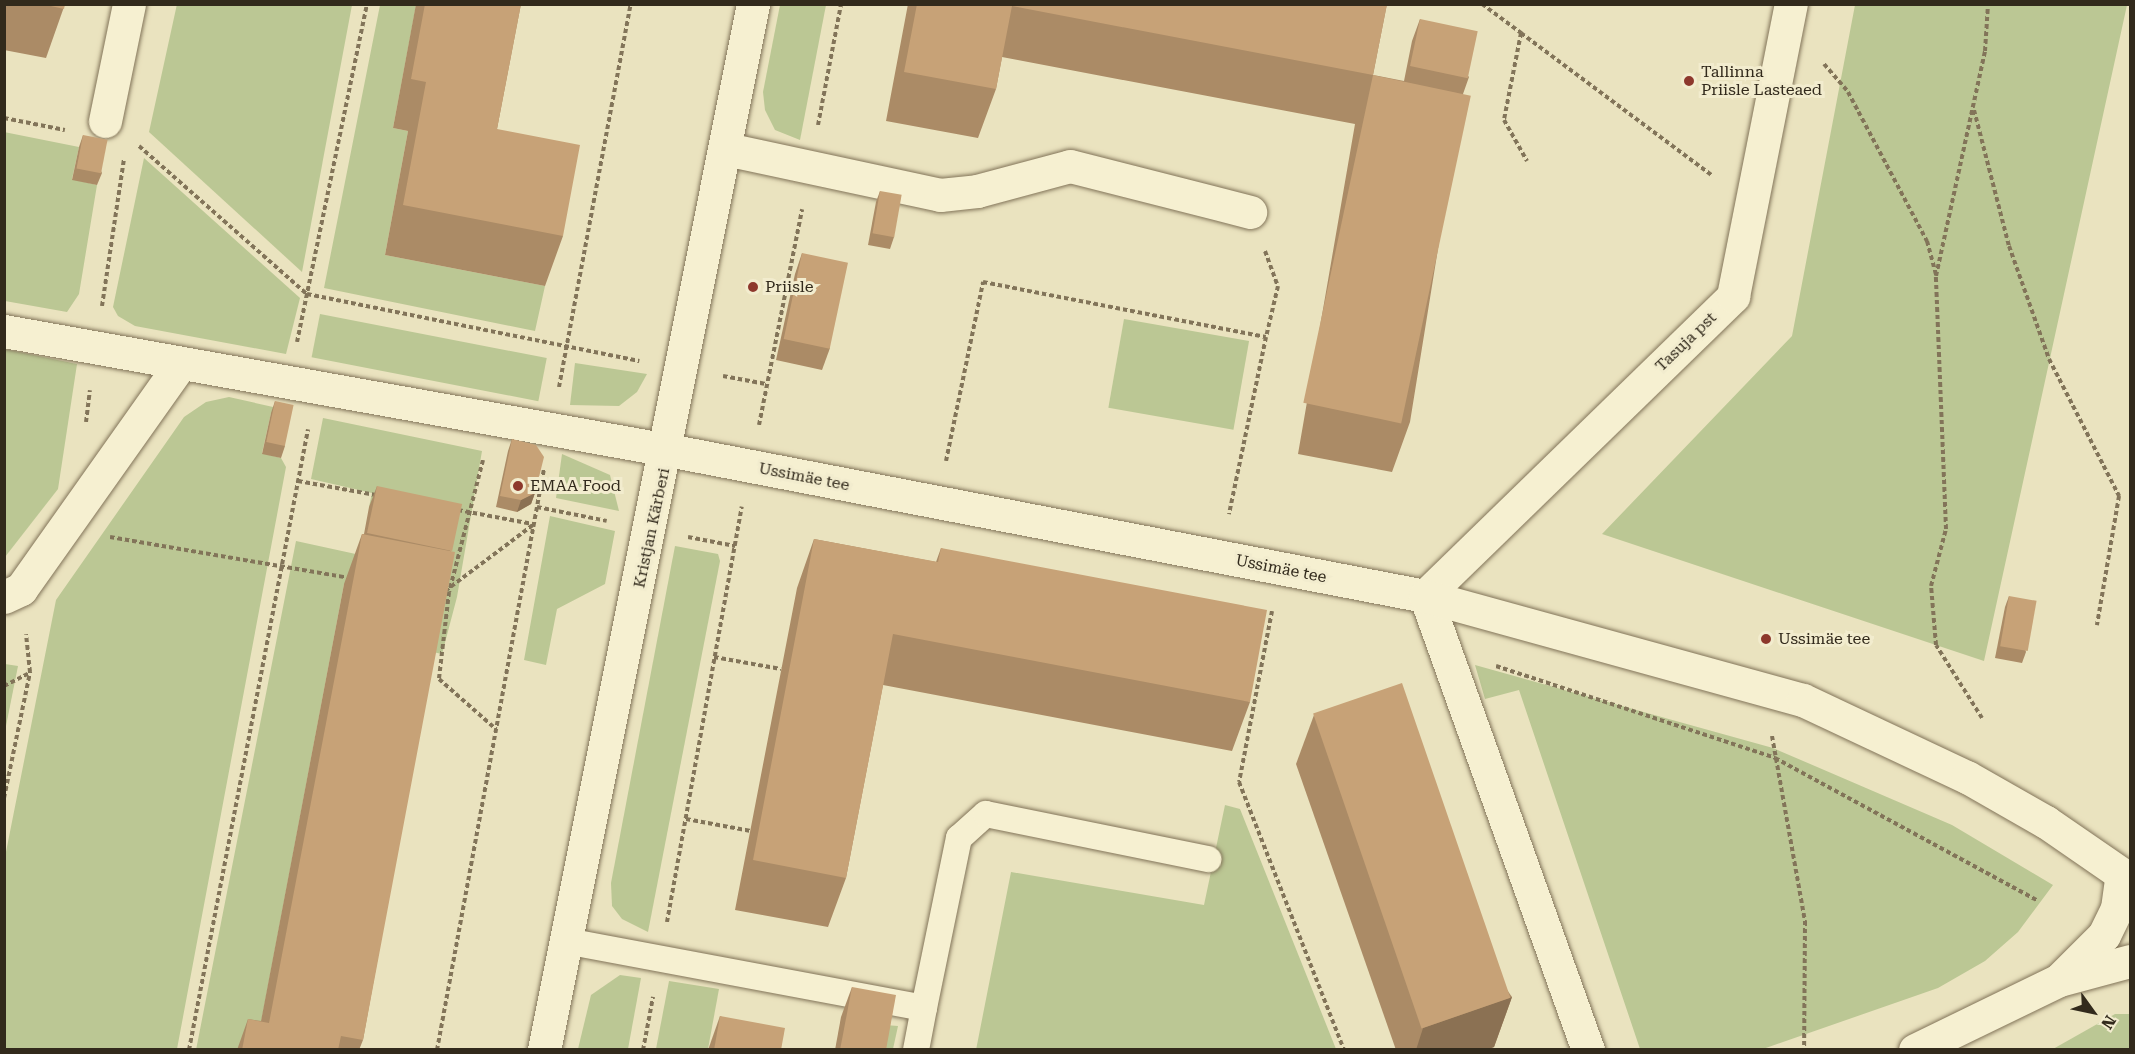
<!DOCTYPE html>
<html>
<head>
<meta charset="utf-8">
<style>
	body { margin:0 }
	#map { position:relative; width:2135px; height:1054px; overflow:hidden; background:#eae3bf; font-family:"Roboto Serif",serif }
	div>[style] { position:absolute }
	.green>* { inset:0; background:#bbc794; transform-origin:0 0 }
	.path>* { height:4px; margin-top:-2px; transform-origin:0; background:repeating-linear-gradient(90deg,#827459 0 4.5px,transparent 0 7.5px) }
	.roads { filter:drop-shadow(0 0 2px #827459) drop-shadow(0 0 2px #827459) }
	.lane>* { height:26px; margin:-13px; padding:0 13px; transform-origin:13px; border-radius:13px; background:#f6f0d1 }
	.street>* { height:33px; margin:-16.5px; padding:0 16.5px; transform-origin:16.5px; border-radius:16.5px; background:#f6f0d1 }
	.secondary>* { height:33px; margin:-16.5px; padding:0 16.5px; transform-origin:16.5px; border-radius:16.5px; background:#f6f0d1 }
	.wall>* { inset:0; background:#ab8b66 }
	.shaded-wall>* { inset:0; background:#8b7153 }
	.building>* { inset:0; background:#c7a277; transform-origin:0 0 }
	.dots>* { width:16px; height:16px; translate:-50% -50%; box-sizing:border-box; border:3px solid #f2ecce; border-radius:50% }
	span { translate:-50% -50%; white-space:nowrap; text-align:center; line-height:1.15; -webkit-text-stroke:6px #f2ecce; paint-order:stroke }
	.poi-label { font-size:16px; color:#322a1c }
	.left { translate:0 -50%; text-align:left }
	.street-label { font-size:16px; color:#322a1c }
	.frame { position:absolute; inset:0; border:6px solid #322a1c; pointer-events:none }
	.north { position:absolute; left:2063px; top:982px; width:60px; height:60px; -webkit-text-stroke:4px #f2ecce; paint-order:stroke; rotate:123deg; font-size:16px; font-weight:700; line-height:24px; text-align:center; color:#322a1c }
	.north::after { content:''; display:block; margin:auto; width:21px; height:27px; background:#322a1c; clip-path:polygon(50% 0,100% 100%,50% 72%,0 100%) }
</style>
</head>
<body>
<div id="map">
	<div class="green">
		<i style="clip-path:polygon(177px 4px,352px 5px,302px 272px,149px 132px)"></i>
		<i style="clip-path:polygon(380px 5px,416px 5px,393px 128px,408px 131px,385px 255px,545px 286px,535px 331px,324px 288px)"></i>
		<i style="clip-path:polygon(780px 5px,826px 5px,800px 140px,775px 130px,765px 110px,763px 92px)"></i>
		<i style="clip-path:polygon(1855px 5px,2127px 5px,1984px 661px,1602px 534px,1792px 336px)"></i>
		<i style="clip-path:polygon(4px 132px,79px 147px,72px 179px,97px 185px,79px 294px,67px 312px,5px 301px)"></i>
		<i style="clip-path:polygon(144px 158px,300px 298px,286px 354px,135px 326px,118px 316px,113px 307px)"></i>
		<i style="left:320px;top:314px;width:231px;height:44px;rotate:11deg"></i>
		<i style="left:1124px;top:319px;width:127px;height:90px;rotate:10deg"></i>
		<i style="clip-path:polygon(5px 349px,77px 364px,58px 489px,5px 557px)"></i>
		<i style="clip-path:polygon(575px 363px,647px 374px,637px 392px,619px 406px,570px 405px)"></i>
		<i style="clip-path:polygon(229px 397px,291px 411px,271px 413px,262px 453px,281px 458px,286px 467px,177px 1049px,5px 1050px,5px 857px,56px 600px,184px 417px,206px 402px)"></i>
		<i style="clip-path:polygon(323px 418px,482px 451px,457px 597px,442px 654px,428px 651px,344px 584px,256px 1049px,196px 1050px,296px 541px,443px 573px,453px 525px,369px 507px,372px 493px,311px 479px)"></i>
		<i style="clip-path:polygon(562px 454px,610px 475px,619px 511px,556px 498px)"></i>
		<i style="clip-path:polygon(550px 516px,615px 531px,605px 584px,557px 609px,546px 665px,524px 660px)"></i>
		<i style="clip-path:polygon(675px 546px,718px 554px,720px 561px,648px 932px,622px 919px,612px 906px,611px 883px)"></i>
		<i style="clip-path:polygon(5px 664px,18px 666px,5px 731px,4px 664px)"></i>
		<i style="clip-path:polygon(1475px 665px,1773px 748px,1952px 825px,2053px 885px,2018px 932px,1985px 961px,1938px 988px,1763px 1049px,1640px 1049px,1519px 690px,1485px 699px)"></i>
		<i style="clip-path:polygon(1225px 805px,1240px 809px,1336px 1049px,976px 1050px,1011px 872px,1204px 905px)"></i>
		<i style="clip-path:polygon(620px 975px,641px 978px,628px 1049px,578px 1049px,591px 995px)"></i>
		<i style="clip-path:polygon(669px 981px,719px 989px,708px 1049px,656px 1049px)"></i>
		<i style="clip-path:polygon(2115px 1014px,2130px 1014px,2130px 1049px,2053px 1049px)"></i>
		<i style="clip-path:polygon(885px 1025px,898px 1026px,893px 1049px,880px 1050px)"></i>
	</div>
	<div class="path">
		<i style="left:1482px;top:4px;width:49px;rotate:36.6deg"></i>
		<i style="left:1521px;top:33px;width:89px;rotate:101.1deg"></i>
		<i style="left:1504px;top:120px;width:47px;rotate:60.7deg"></i>
		<i style="left:1521px;top:33px;width:239px;rotate:36.7deg"></i>
		<i style="left:1824px;top:64px;width:37px;rotate:49deg"></i>
		<i style="left:1848px;top:92px;width:169px;rotate:62.1deg"></i>
		<i style="left:1927px;top:241px;width:35px;rotate:75deg"></i>
		<i style="left:1974px;top:110px;width:140px;rotate:75.6deg"></i>
		<i style="left:2009px;top:246px;width:120px;rotate:70.5deg"></i>
		<i style="left:2049px;top:359px;width:154px;rotate:62.9deg"></i>
		<i style="left:2119px;top:496px;width:131px;rotate:99.7deg"></i>
		<i style="left:4px;top:118px;width:62px;rotate:11.1deg"></i>
		<i style="left:818px;top:125px;width:123px;rotate:-79.2deg"></i>
		<i style="left:139px;top:146px;width:224px;rotate:41.4deg"></i>
		<i style="left:307px;top:294px;width:339px;rotate:11.4deg"></i>
		<i style="left:1265px;top:251px;width:37px;rotate:70deg"></i>
		<i style="left:1278px;top:286px;width:52px;rotate:103.2deg"></i>
		<i style="left:102px;top:306px;width:149px;rotate:-81.5deg"></i>
		<i style="left:297px;top:342px;width:345px;rotate:-78.3deg"></i>
		<i style="left:723px;top:376px;width:44px;rotate:10.5deg"></i>
		<i style="left:559px;top:387px;width:390px;rotate:-79.4deg"></i>
		<i style="left:86px;top:422px;width:32px;rotate:-83deg"></i>
		<i style="left:759px;top:425px;width:220px;rotate:-78.7deg"></i>
		<i style="left:483px;top:460px;width:136px;rotate:104.4deg"></i>
		<i style="left:449px;top:592px;width:88px;rotate:96.6deg"></i>
		<i style="left:439px;top:679px;width:76px;rotate:41.3deg"></i>
		<i style="left:946px;top:461px;width:183px;rotate:-78.3deg"></i>
		<i style="left:983px;top:282px;width:288px;rotate:11deg"></i>
		<i style="left:1266px;top:337px;width:181px;rotate:101.8deg"></i>
		<i style="left:298px;top:481px;width:79px;rotate:10.2deg"></i>
		<i style="left:537px;top:507px;width:71px;rotate:11.3deg"></i>
		<i style="left:458px;top:510px;width:76px;rotate:10.6deg"></i>
		<i style="left:110px;top:537px;width:244px;rotate:9.7deg"></i>
		<i style="left:688px;top:537px;width:48px;rotate:10.8deg"></i>
		<i style="left:445px;top:591px;width:110px;rotate:-36.9deg"></i>
		<i style="left:1272px;top:611px;width:174px;rotate:100.9deg"></i>
		<i style="left:1239px;top:782px;width:288px;rotate:68.6deg"></i>
		<i style="left:714px;top:657px;width:68px;rotate:10.2deg"></i>
		<i style="left:1496px;top:666px;width:294px;rotate:18.2deg"></i>
		<i style="left:1775px;top:758px;width:298px;rotate:28.5deg"></i>
		<i style="left:4px;top:686px;width:29px;rotate:-27deg"></i>
		<i style="left:1982px;top:718px;width:86px;rotate:-122.2deg"></i>
		<i style="left:1936px;top:645px;width:59px;rotate:-94.8deg"></i>
		<i style="left:1931px;top:586px;width:59px;rotate:-75.3deg"></i>
		<i style="left:1946px;top:529px;width:253px;rotate:-92.3deg"></i>
		<i style="left:1936px;top:276px;width:230px;rotate:-77.7deg"></i>
		<i style="left:1985px;top:51px;width:47px;rotate:-86.3deg"></i>
		<i style="left:1772px;top:736px;width:188px;rotate:79.9deg"></i>
		<i style="left:1805px;top:921px;width:129px;rotate:90.4deg"></i>
		<i style="left:4px;top:798px;width:129px;rotate:-78.3deg"></i>
		<i style="left:30px;top:672px;width:38px;rotate:-96deg"></i>
		<i style="left:686px;top:819px;width:66px;rotate:10.5deg"></i>
		<i style="left:667px;top:922px;width:422px;rotate:-79.8deg"></i>
		<i style="left:189px;top:1050px;width:632px;rotate:-79.15deg"></i>
		<i style="left:437px;top:1050px;width:591px;rotate:-79.57deg"></i>
		<i style="left:643px;top:1050px;width:54px;rotate:-79.3deg"></i>
	</div>
	<div class="roads">
		<div class="lane">
			<i style="left:566px;top:941px;width:364px;rotate:10.6deg"></i>
			<i style="left:924px;top:1008px;width:174px;rotate:-78.4deg"></i>
			<i style="left:959px;top:838px;width:36px;rotate:-42deg"></i>
			<i style="left:986px;top:814px;width:227px;rotate:11.5deg"></i>
			<i style="left:916px;top:1050px;width:43px;rotate:-79.2deg"></i>
		</div>
		<div class="street">
			<i style="left:105px;top:121px;width:119px;rotate:-78.4deg"></i>
			<i style="left:726px;top:149px;width:219px;rotate:12.1deg"></i>
			<i style="left:940px;top:195px;width:37px;rotate:-6deg"></i>
			<i style="left:977px;top:191px;width:96px;rotate:-15deg"></i>
			<i style="left:1070px;top:166px;width:186px;rotate:14.3deg"></i>
			<i style="left:4px;top:331px;width:675px;rotate:10.16deg"></i>
			<i style="left:4px;top:597px;width:19px;rotate:-25deg"></i>
			<i style="left:21px;top:589px;width:277px;rotate:-54.7deg"></i>
			<i style="left:2060px;top:979px;width:62px;rotate:-45deg"></i>
			<i style="left:2104px;top:935px;width:30px;rotate:-64deg"></i>
			<i style="left:2117px;top:908px;width:34px;rotate:-82deg"></i>
			<i style="left:1588px;top:1050px;width:482px;rotate:-109.7deg"></i>
			<i style="left:1425px;top:596px;width:430px;rotate:-44.2deg"></i>
			<i style="left:1733px;top:296px;width:298px;rotate:-78.8deg"></i>
			<i style="left:1915px;top:1050px;width:160px;rotate:-25.9deg"></i>
			<i style="left:2059px;top:980px;width:73px;rotate:-15deg"></i>
		</div>
		<div class="secondary">
			<i style="left:668px;top:450px;width:771px;rotate:10.92deg"></i>
			<i style="left:1425px;top:596px;width:392px;rotate:15.4deg"></i>
			<i style="left:1803px;top:700px;width:181px;rotate:25.2deg"></i>
			<i style="left:1967px;top:777px;width:91px;rotate:29.7deg"></i>
			<i style="left:2046px;top:822px;width:102px;rotate:34.6deg"></i>
			<i style="left:544px;top:1050px;width:1067px;rotate:-78.7deg"></i>
		</div>
	</div>
	<div class="wall">
		<i style="clip-path:polygon(4px 4px,65px 4px,46px 58px,4px 50px)"></i>
		<i style="clip-path:polygon(416px 4px,521px 4px,497px 129px,563px 236px,545px 286px,385px 255px,408px 131px,393px 128px)"></i>
		<i style="clip-path:polygon(908px 4px,1387px 4px,1373px 75px,1404px 81px,1412px 41px,1420px 19px,1469px 77px,1463px 94px,1410px 422px,1392px 472px,1298px 454px,1355px 124px,1002px 57px,996px 89px,978px 138px,886px 121px)"></i>
		<i style="clip-path:polygon(83px 135px,102px 173px,97px 185px,72px 180px,79px 147px)"></i>
		<i style="clip-path:polygon(880px 191px,894px 237px,890px 249px,868px 245px,876px 202px)"></i>
		<i style="clip-path:polygon(802px 253px,830px 348px,822px 370px,776px 360px,795px 274px)"></i>
		<i style="clip-path:polygon(275px 401px,285px 446px,281px 458px,262px 454px,271px 413px)"></i>
		<i style="clip-path:polygon(512px 439px,535px 493px,531px 504px,517px 512px,496px 507px,508px 451px)"></i>
		<i style="clip-path:polygon(377px 486px,451px 551px,363px 1040px,359px 1050px,237px 1050px,248px 1019px,261px 1021px,344px 584px,362px 534px,364px 534px,369px 507px)"></i>
		<i style="clip-path:polygon(814px 539px,936px 562px,941px 548px,1250px 702px,1232px 751px,883px 685px,846px 878px,828px 927px,735px 910px,797px 588px)"></i>
		<i style="clip-path:polygon(2009px 596px,2026px 652px,2022px 663px,1995px 658px,2005px 607px)"></i>
		<i style="clip-path:polygon(1314px 715px,1512px 997px,1494px 1047px,1486px 1050px,1396px 1050px,1296px 764px)"></i>
		<i style="clip-path:polygon(852px 987px,886px 1050px,835px 1050px,841px 1017px)"></i>
		<i style="clip-path:polygon(720px 1016px,781px 1050px,708px 1050px)"></i>
	</div>
	<div class="shaded-wall">
		<i style="clip-path:polygon(535px 493px,531px 504px,517px 512px,521px 500px)"></i>
		<i style="clip-path:polygon(1512px 997px,1494px 1047px,1486px 1050px,1416px 1050px,1423px 1028px)"></i>
	</div>
	<div class="building">
		<i style="clip-path:polygon(42px 4px,65px 4px,64px 9px)"></i>
		<i style="clip-path:polygon(425px 4px,521px 4px,497px 129px,580px 145px,563px 236px,403px 205px,426px 82px,411px 79px)"></i>
		<i style="clip-path:polygon(917px 4px,1387px 4px,1373px 75px,1012px 6px,996px 89px,904px 72px)"></i>
		<i style="left:1420px;top:19px;width:59px;height:48px;rotate:12deg"></i>
		<i style="left:1373px;top:75px;width:100px;height:335px;rotate:12deg"></i>
		<i style="left:83px;top:135px;width:25px;height:34px;rotate:11deg"></i>
		<i style="left:880px;top:191px;width:22px;height:43px;rotate:10deg"></i>
		<i style="left:802px;top:253px;width:47px;height:88px;rotate:12deg"></i>
		<i style="left:275px;top:401px;width:19px;height:42px;rotate:12deg"></i>
		<i style="clip-path:polygon(512px 439px,536px 445px,544px 457px,535px 493px,521px 500px,500px 496px)"></i>
		<i style="left:377px;top:486px;width:87px;height:48px;rotate:12deg"></i>
		<i style="clip-path:polygon(362px 534px,455px 552px,363px 1040px,341px 1036px,338px 1050px,242px 1050px,248px 1019px,269px 1023px)"></i>
		<i style="clip-path:polygon(814px 539px,938px 562px,941px 548px,1267px 610px,1250px 702px,893px 634px,846px 878px,753px 860px)"></i>
		<i style="left:2009px;top:596px;width:28px;height:51px;rotate:10deg"></i>
		<i style="left:1402px;top:683px;width:333px;height:94px;rotate:71deg"></i>
		<i style="clip-path:polygon(852px 987px,896px 995px,886px 1050px,840px 1050px)"></i>
		<i style="clip-path:polygon(720px 1016px,785px 1028px,781px 1050px,714px 1050px)"></i>
	</div>
	<div class="dots">
		<i style="left:1689px;top:81px;background:#8d382c"></i>
		<i style="left:753px;top:287px;background:#8d382c"></i>
		<i style="left:518px;top:486px;background:#8d382c"></i>
		<i style="left:1766px;top:639px;background:#8d382c"></i>
	</div>
	<div class="poi-label">
		<span class="left" style="left:1701px;top:81px">Tallinna<br>Priisle Lasteaed</span>
		<span class="left" style="left:765px;top:287px">Priisle</span>
		<span class="left" style="left:530px;top:486px">EMAA Food</span>
		<span class="left" style="left:1778px;top:639px">Ussimäe tee</span>
	</div>
	<div class="street-label">
		<span style="left:1686px;top:342px;rotate:-44deg">Tasuja pst</span>
		<span style="left:804px;top:477px;rotate:11deg">Ussimäe tee</span>
		<span style="left:652px;top:528px;rotate:-78deg">Kristjan Kärberi</span>
		<span style="left:1281px;top:569px;rotate:11deg">Ussimäe tee</span>
	</div>
	<div class="frame"></div>
	<div class="north">N</div>
</div>
</body>
</html>
